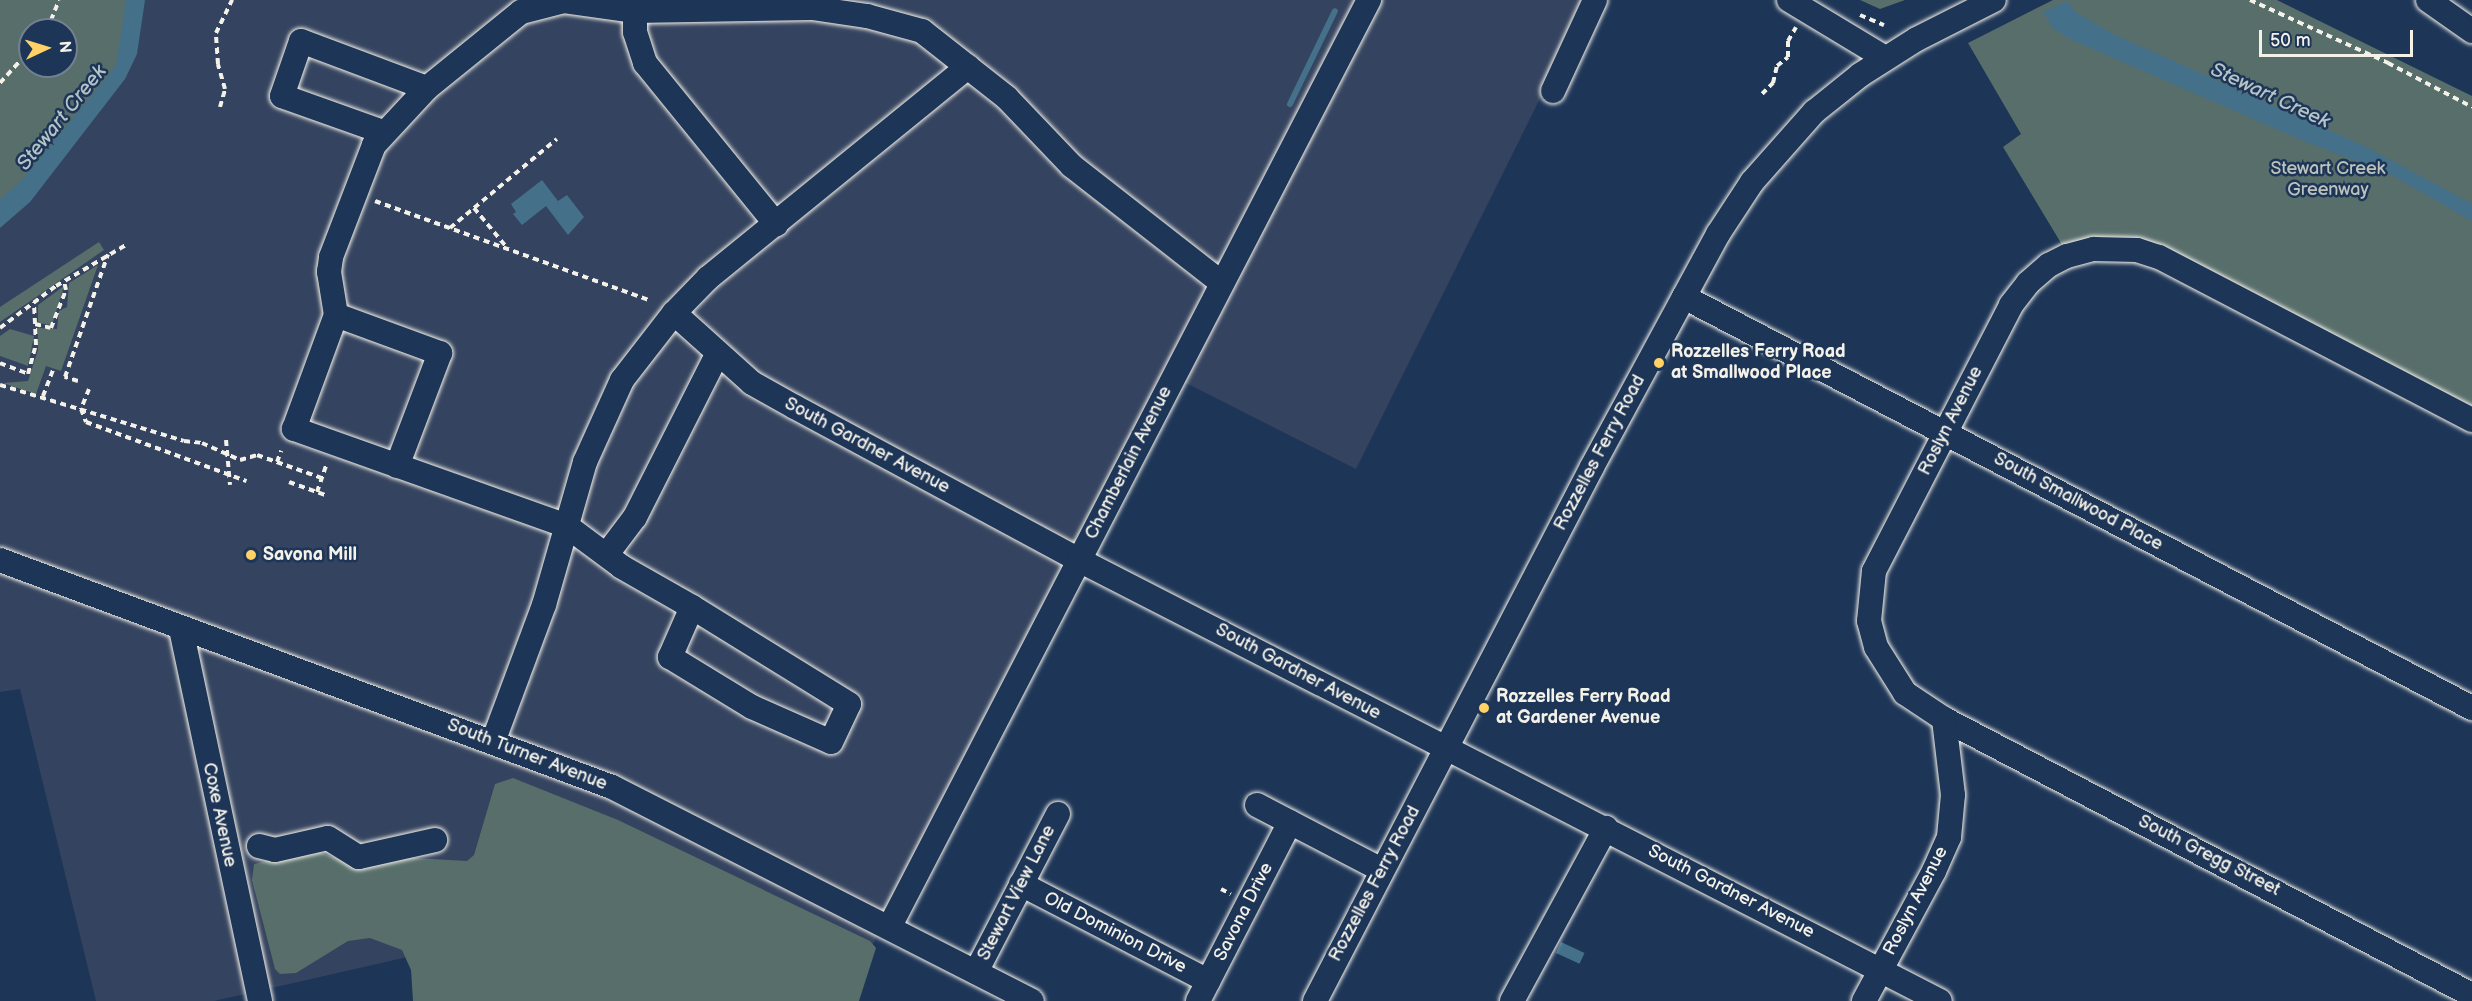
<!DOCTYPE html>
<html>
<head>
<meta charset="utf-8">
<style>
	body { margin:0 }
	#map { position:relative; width:2472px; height:1001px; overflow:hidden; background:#1d3557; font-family:"Balsamiq Sans",sans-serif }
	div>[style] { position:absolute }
	.built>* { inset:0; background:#34435f }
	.green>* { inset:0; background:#576e6b }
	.water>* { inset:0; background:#44708a; transform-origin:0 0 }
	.stream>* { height:6px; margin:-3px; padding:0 3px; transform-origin:3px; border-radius:3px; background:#44708a }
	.path>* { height:4px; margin-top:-2px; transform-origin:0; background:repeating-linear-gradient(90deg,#f4f1e8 0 6px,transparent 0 10.5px) }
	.roads { filter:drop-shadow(0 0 2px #f4f1e8) drop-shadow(0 0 2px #f4f1e8) }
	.minor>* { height:24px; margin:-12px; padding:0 12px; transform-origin:12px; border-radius:12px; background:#1d3557 }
	.path-bridge>* { height:4px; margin-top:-2px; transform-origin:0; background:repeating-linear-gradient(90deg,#f4f1e8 0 6px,transparent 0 10.5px) }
	.dots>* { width:16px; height:16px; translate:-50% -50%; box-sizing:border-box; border:3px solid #1d3557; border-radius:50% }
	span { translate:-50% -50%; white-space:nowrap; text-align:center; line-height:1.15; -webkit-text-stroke:5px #1d3557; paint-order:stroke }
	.park-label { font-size:18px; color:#bdc3bc }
	.poi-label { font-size:18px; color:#f4f1e8; font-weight:700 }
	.left { translate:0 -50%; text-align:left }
	.street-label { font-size:18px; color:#f4f1e8 }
	.water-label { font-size:20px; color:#b6c4c7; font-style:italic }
	.north { position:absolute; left:18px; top:18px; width:60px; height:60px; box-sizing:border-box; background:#1d3557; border:2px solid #738091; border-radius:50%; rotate:86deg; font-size:16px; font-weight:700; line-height:24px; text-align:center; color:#f4f1e8 }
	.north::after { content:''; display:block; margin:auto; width:21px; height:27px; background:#ffd166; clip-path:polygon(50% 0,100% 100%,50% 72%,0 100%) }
	.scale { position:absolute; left:2259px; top:30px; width:154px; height:27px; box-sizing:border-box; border:3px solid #f4f1e8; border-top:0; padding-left:8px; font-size:18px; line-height:21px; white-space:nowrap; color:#f4f1e8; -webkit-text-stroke:4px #1d3557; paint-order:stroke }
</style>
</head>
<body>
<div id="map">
	<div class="built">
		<i style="clip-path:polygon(137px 0,1589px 0,1356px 469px,1184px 382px,887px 915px,846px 1001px,434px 951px,214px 1001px,96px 1001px,20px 689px,0 692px,0 206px)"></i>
	</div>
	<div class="green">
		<i style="clip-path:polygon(evenodd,0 0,137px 0,125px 66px,0 210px,0 0,30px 30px,66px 30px,66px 66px,30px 66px,30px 30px)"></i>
		<i style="clip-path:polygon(1860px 0,1905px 0,1880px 9px)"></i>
		<i style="clip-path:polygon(2053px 0,2277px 0,2472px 96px,2472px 412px,2167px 254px,2064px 248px,2003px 147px,2021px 134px,1968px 43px)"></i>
		<i style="clip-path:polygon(99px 242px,104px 250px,0 322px,0 307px)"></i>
		<i style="clip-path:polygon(98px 265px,61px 371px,46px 366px,36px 394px,3px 383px,28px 381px,38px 350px,38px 328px,57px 329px,59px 311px,67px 307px,69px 283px)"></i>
		<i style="clip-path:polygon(64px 286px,52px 325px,38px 323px,38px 305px)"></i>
		<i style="clip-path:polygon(10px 329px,34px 336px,28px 366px,0 356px,0 336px)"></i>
		<i style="clip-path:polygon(513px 778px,618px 820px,870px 941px,876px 948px,859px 1001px,413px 1001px,411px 970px,402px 950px,370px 938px,348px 941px,296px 973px,280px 974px,275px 969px,252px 880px,254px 864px,313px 850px,341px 860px,397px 857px,467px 861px,474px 855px,495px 784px)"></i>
	</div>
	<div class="water">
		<i style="clip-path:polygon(126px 0,145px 0,137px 54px,125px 79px,30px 202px,0 228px,0 200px,22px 180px,116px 66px)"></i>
		<i style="clip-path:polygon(2067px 1px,2077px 13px,2113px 34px,2364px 146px,2441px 187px,2472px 204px,2472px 221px,2388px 173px,2306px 142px,2070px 39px,2053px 28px,2043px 12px)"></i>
		<i style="clip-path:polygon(542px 180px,558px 201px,567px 195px,584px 217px,568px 235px,546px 206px,522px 225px,513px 214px,516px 212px,511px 204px)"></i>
		<i style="left:1561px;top:942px;width:26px;height:12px;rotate:25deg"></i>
	</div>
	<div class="stream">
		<i style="left:1290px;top:104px;width:103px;rotate:-64.2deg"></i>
	</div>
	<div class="path">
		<i style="left:2250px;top:0;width:152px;rotate:24.5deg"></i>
		<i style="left:2388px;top:63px;width:95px;rotate:27.6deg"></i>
		<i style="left:1860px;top:15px;width:26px;rotate:23deg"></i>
		<i style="left:47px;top:30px;width:32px;rotate:-68deg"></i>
		<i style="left:0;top:83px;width:45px;rotate:-47.7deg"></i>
		<i style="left:1762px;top:94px;width:16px;rotate:-45deg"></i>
		<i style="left:1773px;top:83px;width:17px;rotate:-77deg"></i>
		<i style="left:1777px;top:66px;width:14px;rotate:-39deg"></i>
		<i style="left:1788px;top:57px;width:16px;rotate:-90deg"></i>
		<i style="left:1788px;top:41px;width:16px;rotate:-60deg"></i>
		<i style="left:220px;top:107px;width:19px;rotate:-74deg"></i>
		<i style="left:225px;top:89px;width:26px;rotate:-106deg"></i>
		<i style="left:218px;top:64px;width:31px;rotate:-94deg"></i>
		<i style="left:216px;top:33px;width:37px;rotate:-64deg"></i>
		<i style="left:375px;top:201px;width:290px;rotate:19.9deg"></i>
		<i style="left:474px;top:208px;width:53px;rotate:50.3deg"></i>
		<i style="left:450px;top:228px;width:139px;rotate:-39.8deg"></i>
		<i style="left:35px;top:324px;width:16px;rotate:14deg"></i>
		<i style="left:51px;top:328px;width:41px;rotate:-68.5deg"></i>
		<i style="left:66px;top:290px;width:9px;rotate:-103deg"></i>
		<i style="left:0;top:328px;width:70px;rotate:-36.9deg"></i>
		<i style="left:56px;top:286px;width:81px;rotate:-30.4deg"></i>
		<i style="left:0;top:363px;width:30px;rotate:21deg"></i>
		<i style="left:28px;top:374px;width:30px;rotate:-75deg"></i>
		<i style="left:36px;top:345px;width:43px;rotate:-92.7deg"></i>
		<i style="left:78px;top:381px;width:14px;rotate:-163deg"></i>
		<i style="left:65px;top:377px;width:130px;rotate:-70.7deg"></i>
		<i style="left:0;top:385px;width:192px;rotate:16.9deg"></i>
		<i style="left:184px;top:441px;width:18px;rotate:6deg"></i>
		<i style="left:202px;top:443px;width:42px;rotate:24.1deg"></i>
		<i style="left:240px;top:460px;width:18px;rotate:-16deg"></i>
		<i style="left:257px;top:455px;width:69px;rotate:19.5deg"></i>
		<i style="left:89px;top:389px;width:22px;rotate:112deg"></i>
		<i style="left:81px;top:409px;width:14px;rotate:69deg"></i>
		<i style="left:86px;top:422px;width:171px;rotate:20.2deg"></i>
		<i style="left:43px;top:396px;width:28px;rotate:-69deg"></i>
		<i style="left:277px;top:462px;width:12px;rotate:-70deg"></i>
		<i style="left:289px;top:482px;width:41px;rotate:19.7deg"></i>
		<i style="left:317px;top:492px;width:28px;rotate:-71deg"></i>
		<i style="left:1221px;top:889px;width:11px;rotate:27deg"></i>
	</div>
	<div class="roads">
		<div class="minor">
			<i style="left:1789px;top:0;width:112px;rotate:31.1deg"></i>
			<i style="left:2428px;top:0;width:54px;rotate:35.2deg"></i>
			<i style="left:635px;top:11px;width:21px;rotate:90deg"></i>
			<i style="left:635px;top:32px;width:33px;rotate:72deg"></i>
			<i style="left:645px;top:63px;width:208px;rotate:50.9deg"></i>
			<i style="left:1553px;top:91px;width:100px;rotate:-65.2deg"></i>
			<i style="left:383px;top:132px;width:107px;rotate:-160.4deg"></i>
			<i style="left:282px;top:96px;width:58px;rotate:-70.9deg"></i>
			<i style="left:301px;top:41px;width:134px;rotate:20.5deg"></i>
			<i style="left:1684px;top:297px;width:889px;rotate:27.55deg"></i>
			<i style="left:674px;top:313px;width:105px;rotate:41.9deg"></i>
			<i style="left:752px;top:383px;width:49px;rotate:29.2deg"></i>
			<i style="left:795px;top:407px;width:323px;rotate:28.3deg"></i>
			<i style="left:1079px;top:560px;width:967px;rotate:27.12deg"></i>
			<i style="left:336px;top:315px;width:111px;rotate:20.1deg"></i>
			<i style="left:440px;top:353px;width:121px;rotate:110.8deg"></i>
			<i style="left:607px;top:554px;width:46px;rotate:-52.9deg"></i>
			<i style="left:635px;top:517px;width:182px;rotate:-63.2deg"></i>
			<i style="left:0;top:560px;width:653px;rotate:20.35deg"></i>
			<i style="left:612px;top:787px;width:471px;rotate:27deg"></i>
			<i style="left:692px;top:607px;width:55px;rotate:113.7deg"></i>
			<i style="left:670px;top:657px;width:96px;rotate:31.4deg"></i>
			<i style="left:752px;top:707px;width:86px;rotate:23.9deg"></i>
			<i style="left:831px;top:742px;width:42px;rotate:-64.7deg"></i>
			<i style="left:849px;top:704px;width:185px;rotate:-148.3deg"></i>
			<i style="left:692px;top:607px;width:81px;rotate:-150.3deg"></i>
			<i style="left:622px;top:567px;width:69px;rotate:-143.3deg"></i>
			<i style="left:567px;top:526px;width:290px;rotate:-160.4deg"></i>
			<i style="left:294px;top:429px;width:121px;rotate:-69.8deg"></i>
			<i style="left:336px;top:315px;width:44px;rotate:-99.2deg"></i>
			<i style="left:329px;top:272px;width:15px;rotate:-82deg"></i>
			<i style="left:331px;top:257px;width:120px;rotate:-69deg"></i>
			<i style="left:374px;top:145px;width:78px;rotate:-47.1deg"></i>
			<i style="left:427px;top:88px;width:121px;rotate:-39deg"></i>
			<i style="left:521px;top:12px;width:44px;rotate:-14.3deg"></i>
			<i style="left:564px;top:1px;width:72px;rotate:8deg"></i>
			<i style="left:635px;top:11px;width:177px;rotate:-1deg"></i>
			<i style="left:812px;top:8px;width:56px;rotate:8.3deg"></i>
			<i style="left:867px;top:16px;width:57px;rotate:15.3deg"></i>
			<i style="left:922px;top:31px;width:108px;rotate:38.2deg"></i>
			<i style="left:1007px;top:98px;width:94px;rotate:46.3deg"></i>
			<i style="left:1072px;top:166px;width:190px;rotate:38deg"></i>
			<i style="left:181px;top:629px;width:380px;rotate:78deg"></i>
			<i style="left:1944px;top:719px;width:596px;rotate:27.6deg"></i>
			<i style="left:493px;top:742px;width:146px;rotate:-69.6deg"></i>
			<i style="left:544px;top:605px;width:149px;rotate:-74deg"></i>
			<i style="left:585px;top:462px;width:90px;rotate:-65.7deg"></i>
			<i style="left:622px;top:380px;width:85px;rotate:-52.2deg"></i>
			<i style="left:674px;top:313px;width:49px;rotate:-45.8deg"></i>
			<i style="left:708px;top:278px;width:335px;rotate:-39.1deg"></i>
			<i style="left:1257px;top:805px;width:141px;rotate:27.5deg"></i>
			<i style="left:259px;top:846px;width:16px;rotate:14deg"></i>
			<i style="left:275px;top:850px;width:54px;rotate:-12.8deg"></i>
			<i style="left:328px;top:838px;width:36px;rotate:32deg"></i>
			<i style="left:359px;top:857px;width:78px;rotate:-12.6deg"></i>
			<i style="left:1021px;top:884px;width:211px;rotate:27.4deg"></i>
			<i style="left:890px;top:926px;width:1043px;rotate:-62.65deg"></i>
			<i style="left:976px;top:972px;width:178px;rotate:-62.6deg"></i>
			<i style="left:1198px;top:1001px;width:201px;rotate:-62.8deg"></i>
			<i style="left:1315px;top:1001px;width:602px;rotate:-62.58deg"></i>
			<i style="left:1592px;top:467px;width:265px;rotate:-61.6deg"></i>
			<i style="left:1718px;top:234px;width:62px;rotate:-56.8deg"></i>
			<i style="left:1752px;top:182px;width:94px;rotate:-48.5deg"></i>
			<i style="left:1814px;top:112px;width:59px;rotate:-38.8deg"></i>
			<i style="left:1860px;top:75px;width:67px;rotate:-32.3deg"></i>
			<i style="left:1917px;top:39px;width:86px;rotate:-26.9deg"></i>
			<i style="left:1512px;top:1001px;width:197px;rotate:-61.5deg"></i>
			<i style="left:1864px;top:1001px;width:148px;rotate:-61.7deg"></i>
			<i style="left:1934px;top:871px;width:37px;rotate:-66deg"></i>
			<i style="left:1949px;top:837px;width:42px;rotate:-84.6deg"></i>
			<i style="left:1953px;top:795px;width:77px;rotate:-96.8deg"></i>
			<i style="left:1944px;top:719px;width:47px;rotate:-146.3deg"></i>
			<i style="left:1905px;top:693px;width:54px;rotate:-122.2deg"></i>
			<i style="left:1876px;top:647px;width:27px;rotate:-105deg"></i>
			<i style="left:1869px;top:621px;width:50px;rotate:-84.3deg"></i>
			<i style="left:1874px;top:571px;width:299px;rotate:-62.7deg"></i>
			<i style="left:2011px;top:305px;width:28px;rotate:-52deg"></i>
			<i style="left:2028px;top:283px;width:28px;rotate:-41deg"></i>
			<i style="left:2049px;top:265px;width:20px;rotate:-27deg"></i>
			<i style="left:2067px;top:256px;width:28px;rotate:-15deg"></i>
			<i style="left:2094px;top:249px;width:43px;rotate:1.3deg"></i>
			<i style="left:2137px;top:250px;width:23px;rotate:18deg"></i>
			<i style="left:2159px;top:257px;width:353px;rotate:27.5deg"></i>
		</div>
	</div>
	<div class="path-bridge">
		<i style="left:226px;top:440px;width:45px;rotate:84.9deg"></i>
	</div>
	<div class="dots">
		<i style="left:1659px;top:363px;background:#ffd166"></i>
		<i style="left:251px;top:555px;background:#ffd166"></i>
		<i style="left:1484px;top:708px;background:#ffd166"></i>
	</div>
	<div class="park-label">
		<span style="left:2328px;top:180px">Stewart Creek<br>Greenway</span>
	</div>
	<div class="poi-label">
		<span class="left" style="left:1671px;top:363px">Rozzelles Ferry Road<br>at Smallwood Place</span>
		<span class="left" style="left:263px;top:555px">Savona Mill</span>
		<span class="left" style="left:1496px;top:708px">Rozzelles Ferry Road<br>at Gardener Avenue</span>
	</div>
	<div class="street-label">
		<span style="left:1951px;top:421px;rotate:-63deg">Roslyn Avenue</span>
		<span style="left:867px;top:446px;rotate:28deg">South Gardner Avenue</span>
		<span style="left:1600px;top:453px;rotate:-62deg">Rozzelles Ferry Road</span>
		<span style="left:1129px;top:463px;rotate:-63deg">Chamberlain Avenue</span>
		<span style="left:2078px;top:502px;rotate:28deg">South Smallwood Place</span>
		<span style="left:1298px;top:672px;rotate:28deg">South Gardner Avenue</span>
		<span style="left:527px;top:755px;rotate:21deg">South Turner Avenue</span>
		<span style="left:219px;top:815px;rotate:78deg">Coxe Avenue</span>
		<span style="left:2209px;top:856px;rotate:27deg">South Gregg Street</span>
		<span style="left:1375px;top:884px;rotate:-62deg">Rozzelles Ferry Road</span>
		<span style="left:1731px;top:892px;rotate:27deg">South Gardner Avenue</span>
		<span style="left:1017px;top:893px;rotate:-63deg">Stewart View Lane</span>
		<span style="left:1916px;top:901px;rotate:-63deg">Roslyn Avenue</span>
		<span style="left:1244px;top:912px;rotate:-63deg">Savona Drive</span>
		<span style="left:1115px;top:933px;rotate:27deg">Old Dominion Drive</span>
	</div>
	<div class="water-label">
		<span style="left:2270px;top:96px;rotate:25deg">Stewart Creek</span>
		<span style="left:62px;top:118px;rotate:-51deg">Stewart Creek</span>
	</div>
	<div class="north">N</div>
	<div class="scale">50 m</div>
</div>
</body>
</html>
